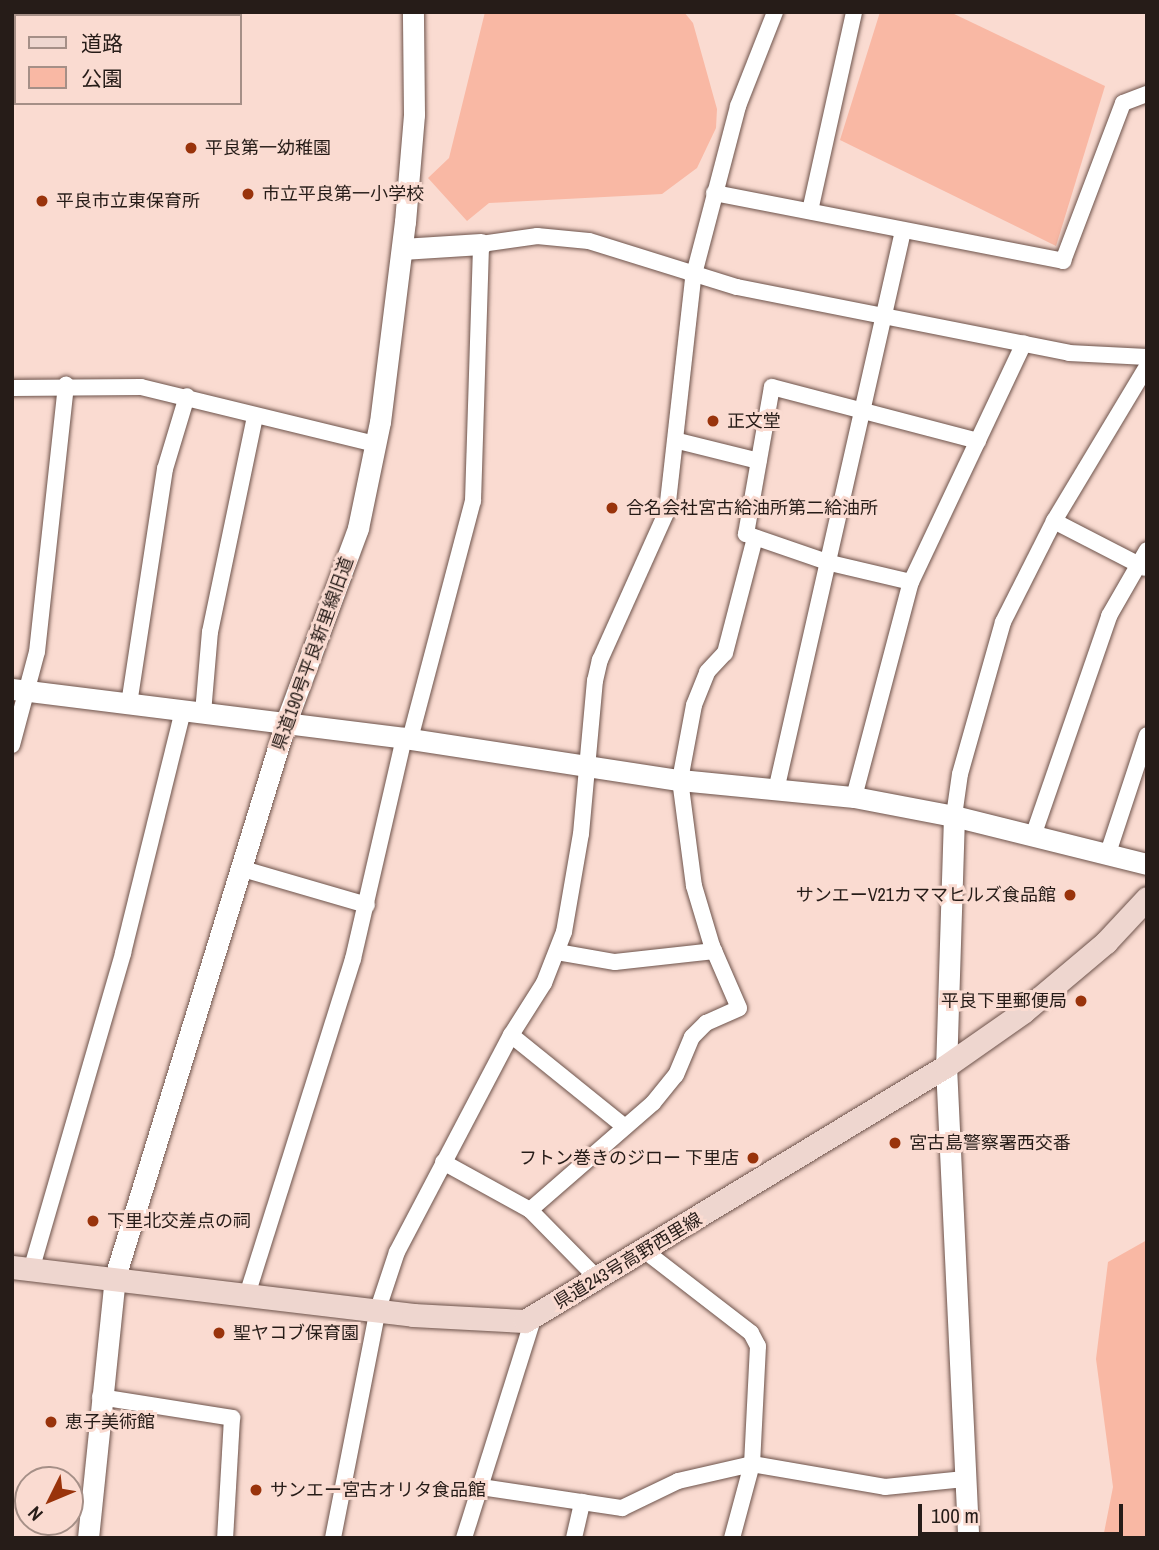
<!DOCTYPE html>
<html>
<head>
<meta charset="utf-8">
<style>
	body { margin:0 }
	#map { position:relative; width:1159px; height:1550px; overflow:hidden; background:#fadbd1; font-family:"Archivo Narrow","Noto Sans JP",sans-serif }
	div>[style] { position:absolute }
	.green>* { inset:0; background:#f9b8a4 }
	.roads { filter:drop-shadow(0 0 2px #6d534b) drop-shadow(0 0 2px #6d534b) }
	.minor>* { height:16px; margin:-8px; padding:0 8px; transform-origin:8px; border-radius:8px; background:#fff }
	.tertiary>* { height:21px; margin:-10.5px; padding:0 10.5px; transform-origin:10.5px; border-radius:10.5px; background:#fff }
	.secondary>* { height:23px; margin:-11.5px; padding:0 11.5px; transform-origin:11.5px; border-radius:11.5px; background:#eed6cf }
	.dots>* { width:19px; height:19px; translate:-50% -50%; box-sizing:border-box; border:4px solid #fadbd1; border-radius:50% }
	span { translate:-50% -50%; white-space:nowrap; text-align:center; line-height:1.15; -webkit-text-stroke:6px #fadbd1; paint-order:stroke }
	.poi-label { font-size:18px; color:#261c18 }
	.left { translate:0 -50%; text-align:left }
	.right { translate:-100% -50%; text-align:right }
	.street-label { font-size:18px; color:#261c18 }
	.frame { position:absolute; inset:0; border:14px solid #261c18; pointer-events:none }
	.legend { position:absolute; left:14px; top:14px; width:228px; height:91px; box-sizing:border-box; background:#fadbd1; border:2px solid #a58f87; margin:0; padding:9px 12px; list-style:none; font-size:21px; color:#261c18 }
	.legend li { display:flex; align-items:center; gap:14px; height:35px }
	.legend b { width:35px; border:2px solid #a58f87 }
	.north { position:absolute; left:14px; top:1466px; width:70px; height:70px; box-sizing:border-box; background:#fadbd1; border:2px solid #a58f87; border-radius:50%; rotate:227deg; font-size:19px; font-weight:700; line-height:28px; text-align:center; color:#261c18 }
	.north::after { content:''; display:block; margin:auto; width:24px; height:32px; background:#99330b; clip-path:polygon(50% 0,100% 100%,50% 72%,0 100%) }
	.scale { position:absolute; left:918px; top:1504px; width:205px; height:32px; box-sizing:border-box; border:4px solid #261c18; border-top:0; padding-left:9px; font-size:21px; line-height:24px; white-space:nowrap; color:#261c18; -webkit-text-stroke:5px #fadbd1; paint-order:stroke }
</style>
</head>
<body>
<div id="map">
	<div class="green">
		<i style="clip-path:polygon(485px 12px,684px 12px,693px 23px,717px 109px,716px 128px,697px 168px,662px 194px,489px 203px,467px 221px,428px 178px,449px 158px)"></i>
		<i style="clip-path:polygon(880px 12px,950px 12px,1105px 86px,1056px 246px,840px 140px)"></i>
		<i style="clip-path:polygon(1147px 1240px,1147px 1538px,1103px 1538px,1113px 1487px,1096px 1359px,1108px 1262px)"></i>
	</div>
	<div class="roads">
		<div class="minor">
			<i style="left:714px;top:193px;width:356px;rotate:11deg"></i>
			<i style="left:1063px;top:261px;width:169px;rotate:-69.2deg"></i>
			<i style="left:1123px;top:103px;width:26px;rotate:-21deg"></i>
			<i style="left:810px;top:211px;width:204px;rotate:-77.5deg"></i>
			<i style="left:12px;top:388px;width:129px;rotate:-0.4deg"></i>
			<i style="left:141px;top:387px;width:241px;rotate:13.7deg"></i>
			<i style="left:678px;top:441px;width:83px;rotate:13.9deg"></i>
			<i style="left:1054px;top:521px;width:102px;rotate:27.3deg"></i>
			<i style="left:911px;top:582px;width:83px;rotate:-166.8deg"></i>
			<i style="left:830px;top:563px;width:89px;rotate:-161deg"></i>
			<i style="left:746px;top:534px;width:149px;rotate:-80deg"></i>
			<i style="left:772px;top:387px;width:213px;rotate:14.7deg"></i>
			<i style="left:129px;top:704px;width:238px;rotate:-81.3deg"></i>
			<i style="left:165px;top:469px;width:76px;rotate:-73.2deg"></i>
			<i style="left:203px;top:713px;width:81px;rotate:-85.1deg"></i>
			<i style="left:210px;top:632px;width:221px;rotate:-78.2deg"></i>
			<i style="left:410px;top:739px;width:246px;rotate:-75.2deg"></i>
			<i style="left:473px;top:501px;width:257px;rotate:-88.2deg"></i>
			<i style="left:481px;top:244px;width:57px;rotate:-8.1deg"></i>
			<i style="left:537px;top:236px;width:52px;rotate:5.5deg"></i>
			<i style="left:589px;top:241px;width:155px;rotate:17.3deg"></i>
			<i style="left:737px;top:287px;width:338px;rotate:11.2deg"></i>
			<i style="left:1069px;top:353px;width:78px;rotate:2.9deg"></i>
			<i style="left:12px;top:745px;width:96px;rotate:-75deg"></i>
			<i style="left:37px;top:652px;width:269px;rotate:-83.8deg"></i>
			<i style="left:777px;top:786px;width:569px;rotate:-77.21deg"></i>
			<i style="left:854px;top:797px;width:222px;rotate:-75.2deg"></i>
			<i style="left:911px;top:582px;width:264px;rotate:-64.7deg"></i>
			<i style="left:954px;top:816px;width:42px;rotate:-81.9deg"></i>
			<i style="left:960px;top:774px;width:158px;rotate:-74.2deg"></i>
			<i style="left:1003px;top:622px;width:113px;rotate:-63.2deg"></i>
			<i style="left:1054px;top:521px;width:181px;rotate:-59deg"></i>
			<i style="left:1033px;top:836px;width:233px;rotate:-70.9deg"></i>
			<i style="left:1109px;top:616px;width:76px;rotate:-60.1deg"></i>
			<i style="left:1108px;top:853px;width:124px;rotate:-71.7deg"></i>
			<i style="left:243px;top:869px;width:129px;rotate:16.2deg"></i>
			<i style="left:557px;top:952px;width:59px;rotate:9.8deg"></i>
			<i style="left:615px;top:962px;width:100px;rotate:-6.3deg"></i>
			<i style="left:511px;top:1035px;width:146px;rotate:38.9deg"></i>
			<i style="left:443px;top:1162px;width:99px;rotate:28.9deg"></i>
			<i style="left:530px;top:1210px;width:98px;rotate:45.4deg"></i>
			<i style="left:530px;top:1210px;width:163px;rotate:-41deg"></i>
			<i style="left:653px;top:1103px;width:36px;rotate:-51deg"></i>
			<i style="left:676px;top:1075px;width:41px;rotate:-67.2deg"></i>
			<i style="left:692px;top:1037px;width:20px;rotate:-45deg"></i>
			<i style="left:706px;top:1023px;width:36px;rotate:-24deg"></i>
			<i style="left:739px;top:1008px;width:68px;rotate:-113.5deg"></i>
			<i style="left:712px;top:946px;width:63px;rotate:-106.7deg"></i>
			<i style="left:694px;top:886px;width:107px;rotate:-97.5deg"></i>
			<i style="left:680px;top:780px;width:76px;rotate:-79.4deg"></i>
			<i style="left:694px;top:705px;width:35px;rotate:-68deg"></i>
			<i style="left:707px;top:672px;width:26px;rotate:-47deg"></i>
			<i style="left:725px;top:653px;width:119px;rotate:-75.4deg"></i>
			<i style="left:645px;top:1251px;width:134px;rotate:37.7deg"></i>
			<i style="left:751px;top:1333px;width:15px;rotate:62deg"></i>
			<i style="left:758px;top:1346px;width:118px;rotate:92.9deg"></i>
			<i style="left:752px;top:1464px;width:77px;rotate:105.1deg"></i>
			<i style="left:32px;top:1267px;width:327px;rotate:-73.8deg"></i>
			<i style="left:123px;top:953px;width:249px;rotate:-76.1deg"></i>
			<i style="left:248px;top:1292px;width:349px;rotate:-72.5deg"></i>
			<i style="left:353px;top:959px;width:227px;rotate:-77deg"></i>
			<i style="left:100px;top:1397px;width:134px;rotate:9deg"></i>
			<i style="left:232px;top:1418px;width:120px;rotate:93.3deg"></i>
			<i style="left:481px;top:1487px;width:143px;rotate:8.5deg"></i>
			<i style="left:622px;top:1508px;width:62px;rotate:-25.7deg"></i>
			<i style="left:678px;top:1481px;width:76px;rotate:-12.9deg"></i>
			<i style="left:752px;top:1464px;width:135px;rotate:9.8deg"></i>
			<i style="left:885px;top:1487px;width:80px;rotate:-5.7deg"></i>
			<i style="left:333px;top:1538px;width:233px;rotate:-78.9deg"></i>
			<i style="left:378px;top:1309px;width:60px;rotate:-71.6deg"></i>
			<i style="left:397px;top:1252px;width:245px;rotate:-62.3deg"></i>
			<i style="left:511px;top:1035px;width:62px;rotate:-57.6deg"></i>
			<i style="left:544px;top:983px;width:55px;rotate:-68.6deg"></i>
			<i style="left:564px;top:932px;width:99px;rotate:-80.2deg"></i>
			<i style="left:581px;top:834px;width:154px;rotate:-84.8deg"></i>
			<i style="left:595px;top:681px;width:22px;rotate:-77deg"></i>
			<i style="left:600px;top:660px;width:163px;rotate:-65.8deg"></i>
			<i style="left:667px;top:511px;width:234px;rotate:-83.6deg"></i>
			<i style="left:693px;top:278px;width:178px;rotate:-75.3deg"></i>
			<i style="left:738px;top:106px;width:101px;rotate:-68.5deg"></i>
			<i style="left:464px;top:1538px;width:233px;rotate:-72.5deg"></i>
			<i style="left:574px;top:1538px;width:37px;rotate:-77deg"></i>
		</div>
		<div class="tertiary">
			<i style="left:402px;top:249px;width:79px;rotate:-3.6deg"></i>
			<i style="left:12px;top:689px;width:395px;rotate:7.1deg"></i>
			<i style="left:404px;top:738px;width:279px;rotate:8.7deg"></i>
			<i style="left:680px;top:780px;width:175px;rotate:5.6deg"></i>
			<i style="left:854px;top:797px;width:102px;rotate:10.8deg"></i>
			<i style="left:954px;top:816px;width:199px;rotate:14deg"></i>
			<i style="left:954px;top:816px;width:250px;rotate:91.8deg"></i>
			<i style="left:946px;top:1066px;width:473px;rotate:87.3deg"></i>
			<i style="left:88px;top:1538px;width:262px;rotate:-84.1deg"></i>
			<i style="left:115px;top:1277px;width:581px;rotate:-72.88deg"></i>
			<i style="left:286px;top:722px;width:207px;rotate:-69.6deg"></i>
			<i style="left:358px;top:528px;width:108px;rotate:-78.3deg"></i>
			<i style="left:380px;top:422px;width:202px;rotate:-82.9deg"></i>
			<i style="left:405px;top:222px;width:108px;rotate:-85.2deg"></i>
			<i style="left:414px;top:114px;width:102px;rotate:-90.6deg"></i>
		</div>
		<div class="secondary">
			<i style="left:12px;top:1267px;width:404px;rotate:6.8deg"></i>
			<i style="left:413px;top:1315px;width:112px;rotate:3.1deg"></i>
			<i style="left:525px;top:1321px;width:492px;rotate:-31.2deg"></i>
			<i style="left:946px;top:1066px;width:94px;rotate:-35deg"></i>
			<i style="left:1023px;top:1012px;width:109px;rotate:-40.1deg"></i>
			<i style="left:1106px;top:942px;width:60px;rotate:-47deg"></i>
		</div>
	</div>
	<div class="dots">
		<i style="left:191px;top:148px;background:#99330b"></i>
		<i style="left:248px;top:194px;background:#99330b"></i>
		<i style="left:42px;top:201px;background:#99330b"></i>
		<i style="left:713px;top:421px;background:#99330b"></i>
		<i style="left:612px;top:508px;background:#99330b"></i>
		<i style="left:1070px;top:895px;background:#99330b"></i>
		<i style="left:1081px;top:1001px;background:#99330b"></i>
		<i style="left:895px;top:1143px;background:#99330b"></i>
		<i style="left:753px;top:1158px;background:#99330b"></i>
		<i style="left:93px;top:1221px;background:#99330b"></i>
		<i style="left:219px;top:1333px;background:#99330b"></i>
		<i style="left:51px;top:1422px;background:#99330b"></i>
		<i style="left:256px;top:1490px;background:#99330b"></i>
	</div>
	<div class="poi-label">
		<span class="left" style="left:205px;top:148px">平良第一幼稚園</span>
		<span class="left" style="left:262px;top:194px">市立平良第一小学校</span>
		<span class="left" style="left:56px;top:201px">平良市立東保育所</span>
		<span class="left" style="left:727px;top:421px">正文堂</span>
		<span class="left" style="left:626px;top:508px">合名会社宮古給油所第二給油所</span>
		<span class="right" style="left:1056px;top:895px">サンエーV21カママヒルズ食品館</span>
		<span class="right" style="left:1067px;top:1001px">平良下里郵便局</span>
		<span class="left" style="left:909px;top:1143px">宮古島警察署西交番</span>
		<span class="right" style="left:739px;top:1158px">フトン巻きのジロー 下里店</span>
		<span class="left" style="left:107px;top:1221px">下里北交差点の祠</span>
		<span class="left" style="left:233px;top:1333px">聖ヤコブ保育園</span>
		<span class="left" style="left:65px;top:1422px">恵子美術館</span>
		<span class="left" style="left:270px;top:1490px">サンエー宮古オリタ食品館</span>
	</div>
	<div class="street-label">
		<span style="left:313px;top:654px;rotate:-70deg">県道190号平良新里線旧道</span>
		<span style="left:628px;top:1261px;rotate:-31deg">県道243号高野西里線</span>
	</div>
	<div class="frame"></div>
	<ul class="legend">
	<li><b style="height:9px;background:#eed6cf"></b>道路</li>
	<li><b style="height:19px;background:#f9b8a4"></b>公園</li>
	</ul>
	<div class="north">N</div>
	<div class="scale">100 m</div>
</div>
</body>
</html>
